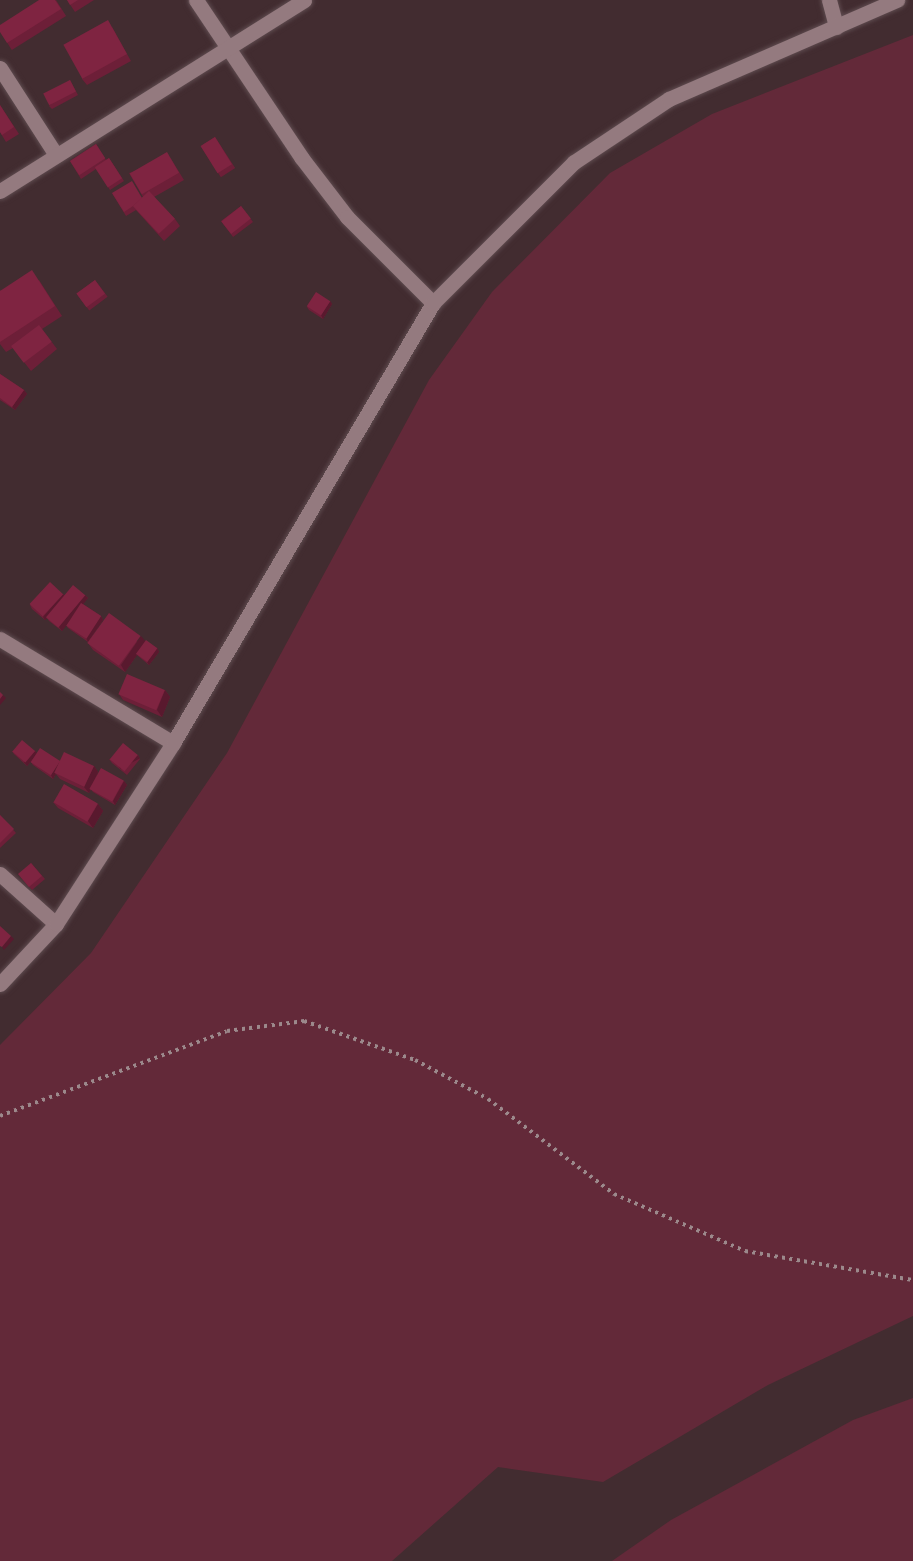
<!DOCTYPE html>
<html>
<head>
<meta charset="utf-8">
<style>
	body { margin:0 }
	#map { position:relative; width:913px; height:1561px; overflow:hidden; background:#422c30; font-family:Mulish,sans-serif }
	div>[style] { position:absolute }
	.green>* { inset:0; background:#632939 }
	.path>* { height:4px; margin-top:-2px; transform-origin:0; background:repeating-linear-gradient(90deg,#9c898c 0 3px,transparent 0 7.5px) }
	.roads { filter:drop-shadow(0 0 2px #5e4b4f) drop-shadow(0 0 2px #5e4b4f) }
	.minor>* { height:15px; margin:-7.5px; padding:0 7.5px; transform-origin:7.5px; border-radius:7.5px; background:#947a7f }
	.wall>* { inset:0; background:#6d1f38; transform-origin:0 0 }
	.shaded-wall>* { inset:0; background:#59192e; transform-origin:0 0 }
	.building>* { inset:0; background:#7f2441; transform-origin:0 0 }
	span { translate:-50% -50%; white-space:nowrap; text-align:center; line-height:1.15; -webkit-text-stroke:6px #422c30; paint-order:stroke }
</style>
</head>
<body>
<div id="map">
	<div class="green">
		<i style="clip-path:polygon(913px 35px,913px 1316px,768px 1385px,603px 1482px,498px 1467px,392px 1561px,0 1561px,0 1045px,91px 953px,227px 753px,429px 380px,492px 292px,610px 173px,712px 114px)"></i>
		<i style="clip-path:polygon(913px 1398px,913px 1561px,612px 1561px,671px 1520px,853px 1420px)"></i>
	</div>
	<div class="path">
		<i style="left:0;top:1116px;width:242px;rotate:-20.5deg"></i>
		<i style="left:227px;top:1031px;width:78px;rotate:-7.4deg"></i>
		<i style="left:304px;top:1021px;width:118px;rotate:19.4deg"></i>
		<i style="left:415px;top:1060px;width:83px;rotate:28.1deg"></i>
		<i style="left:488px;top:1099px;width:158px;rotate:37deg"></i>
		<i style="left:614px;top:1194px;width:143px;rotate:23.5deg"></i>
		<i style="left:745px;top:1251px;width:170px;rotate:9.8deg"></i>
	</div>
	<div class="roads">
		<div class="minor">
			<i style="left:196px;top:0;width:189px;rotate:56.2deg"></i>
			<i style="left:301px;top:157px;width:76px;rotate:52.5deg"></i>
			<i style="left:347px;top:217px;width:122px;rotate:45deg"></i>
			<i style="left:829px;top:0;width:28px;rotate:75deg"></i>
			<i style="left:0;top:68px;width:103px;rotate:57.2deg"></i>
			<i style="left:0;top:191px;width:359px;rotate:-32.1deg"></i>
			<i style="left:0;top:639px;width:202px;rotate:31deg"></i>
			<i style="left:0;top:874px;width:75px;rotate:41.8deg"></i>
			<i style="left:0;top:984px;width:82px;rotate:-47deg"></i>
			<i style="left:56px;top:924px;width:216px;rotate:-57.1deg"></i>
			<i style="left:173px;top:743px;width:511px;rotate:-59.42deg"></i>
			<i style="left:433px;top:303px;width:199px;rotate:-45deg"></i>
			<i style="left:574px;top:162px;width:114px;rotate:-33.6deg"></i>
			<i style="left:669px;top:99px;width:249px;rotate:-23.5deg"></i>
		</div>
	</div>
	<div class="wall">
		<i style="left:56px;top:0;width:19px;height:64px;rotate:58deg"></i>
		<i style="clip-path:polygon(67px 0,94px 0,75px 12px)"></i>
		<i style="clip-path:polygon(112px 27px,131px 61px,87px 85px,82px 79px)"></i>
		<i style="clip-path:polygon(70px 80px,78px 95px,52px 109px,49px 106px)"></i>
		<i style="clip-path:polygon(0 105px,19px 134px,6px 142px,0 132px)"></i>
		<i style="left:215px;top:137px;width:37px;height:17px;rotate:57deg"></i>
		<i style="clip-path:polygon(96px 144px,106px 160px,109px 158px,124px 181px,110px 190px,96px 169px,81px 179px,70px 161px)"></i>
		<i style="clip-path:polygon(171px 159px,184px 180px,154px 197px,175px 219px,180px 226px,164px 241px,136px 210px,126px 216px,112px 193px,142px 198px,143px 197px,129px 173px)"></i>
		<i style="left:241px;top:206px;width:20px;height:25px;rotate:53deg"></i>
		<i style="clip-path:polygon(39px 280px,62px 316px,42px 329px,57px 349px,31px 371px,13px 348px,6px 352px,0 344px,0 290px,1px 291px)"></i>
		<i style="left:95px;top:280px;width:21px;height:23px;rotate:53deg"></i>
		<i style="clip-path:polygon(330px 301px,332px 304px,323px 319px,309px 310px,307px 307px)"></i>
		<i style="clip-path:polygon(0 374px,24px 390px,27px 394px,15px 410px,0 400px)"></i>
		<i style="clip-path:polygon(63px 594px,64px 595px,85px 595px,88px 598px,83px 604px,101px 616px,103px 620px,88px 642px,68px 628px,66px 625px,62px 631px,49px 621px,47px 618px,45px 620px,32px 609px,30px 605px)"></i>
		<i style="clip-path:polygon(145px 641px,157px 648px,159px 652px,149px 665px,137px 655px,125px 672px,93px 650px,88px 643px)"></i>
		<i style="clip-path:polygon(165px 690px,170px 697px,162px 717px,123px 700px,119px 694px)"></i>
		<i style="clip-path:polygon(12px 751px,35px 751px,37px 754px,60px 761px,94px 766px,98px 772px,94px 782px,124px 781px,127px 785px,115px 805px,93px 792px,91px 789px,89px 793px,60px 779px,56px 774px,53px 779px,33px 765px,31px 762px,34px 758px,27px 766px,14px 754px)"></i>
		<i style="clip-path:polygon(138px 755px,140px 759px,127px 775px,112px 763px,109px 759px)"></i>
		<i style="clip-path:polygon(53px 802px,98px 804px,103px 811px,93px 828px,58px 808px)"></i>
		<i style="clip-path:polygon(0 815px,16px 833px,0 848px)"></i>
		<i style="clip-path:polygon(31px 863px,45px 879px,32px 890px,21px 877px)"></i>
	</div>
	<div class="shaded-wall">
		<i style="clip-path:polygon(330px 301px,332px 304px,323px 319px,321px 315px)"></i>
		<i style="clip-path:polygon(24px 390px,27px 394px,15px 410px,12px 407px)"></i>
		<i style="clip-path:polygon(63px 594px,66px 597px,45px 620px,43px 617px)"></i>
		<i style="clip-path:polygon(85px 595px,88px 598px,62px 631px,59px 627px)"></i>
		<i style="clip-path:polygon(101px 616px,103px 620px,88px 642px,86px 638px)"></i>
		<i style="clip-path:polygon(141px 636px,146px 642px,136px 654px,137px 655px,125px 672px,121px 665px)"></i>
		<i style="clip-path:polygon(157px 648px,159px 652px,149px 665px,147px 662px)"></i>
		<i style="clip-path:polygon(165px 690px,170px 697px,162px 717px,157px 710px)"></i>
		<i style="clip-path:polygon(3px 695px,6px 698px,0 705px,0 699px)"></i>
		<i style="clip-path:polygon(35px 751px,37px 754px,27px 766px,24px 762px)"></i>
		<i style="left:138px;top:755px;width:4px;height:22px;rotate:63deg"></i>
		<i style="clip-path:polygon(60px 761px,55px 773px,56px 774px,53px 779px,51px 775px)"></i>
		<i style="clip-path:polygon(94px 766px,98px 772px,89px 793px,84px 787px)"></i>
		<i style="clip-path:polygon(124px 781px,127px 785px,115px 805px,113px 801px)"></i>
		<i style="clip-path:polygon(98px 804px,103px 811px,93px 828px,88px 821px)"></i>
		<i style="clip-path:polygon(11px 936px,14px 939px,4px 950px,2px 947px)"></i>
	</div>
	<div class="building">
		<i style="clip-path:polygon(39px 0,55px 0,61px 9px,7px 43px,0 32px,0 25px)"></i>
		<i style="clip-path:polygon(67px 0,78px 0,70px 5px)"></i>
		<i style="left:108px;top:20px;width:39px;height:51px;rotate:61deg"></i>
		<i style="left:70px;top:80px;width:13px;height:30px;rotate:63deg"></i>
		<i style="clip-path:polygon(0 105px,14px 127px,2px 135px,0 132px)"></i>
		<i style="left:215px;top:137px;width:32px;height:17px;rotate:58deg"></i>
		<i style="left:96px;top:144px;width:17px;height:31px;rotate:57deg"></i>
		<i style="left:167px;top:152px;width:24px;height:43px;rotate:60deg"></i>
		<i style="left:109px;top:158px;width:24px;height:17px;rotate:57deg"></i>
		<i style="clip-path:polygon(132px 181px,142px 198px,133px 206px,124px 212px,112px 193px)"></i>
		<i style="left:149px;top:191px;width:38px;height:22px;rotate:47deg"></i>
		<i style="left:241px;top:206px;width:16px;height:25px;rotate:52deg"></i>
		<i style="clip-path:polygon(32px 270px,55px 306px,0 342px,0 291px)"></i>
		<i style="left:95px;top:280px;width:17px;height:23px;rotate:54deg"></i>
		<i style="left:316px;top:292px;width:17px;height:17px;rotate:33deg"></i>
		<i style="left:39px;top:325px;width:21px;height:35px;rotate:53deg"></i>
		<i style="clip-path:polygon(0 374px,24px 390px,12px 407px,0 398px)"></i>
		<i style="left:50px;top:582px;width:18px;height:30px;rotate:43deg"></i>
		<i style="left:73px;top:585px;width:16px;height:42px;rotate:40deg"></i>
		<i style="left:81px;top:603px;width:24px;height:27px;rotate:33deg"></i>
		<i style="left:109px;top:613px;width:39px;height:37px;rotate:36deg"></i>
		<i style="left:146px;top:640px;width:14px;height:17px;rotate:36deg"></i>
		<i style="left:127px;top:674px;width:41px;height:22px;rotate:23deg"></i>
		<i style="clip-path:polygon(0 692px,3px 695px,0 699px)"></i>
		<i style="left:22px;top:740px;width:17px;height:15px;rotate:40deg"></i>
		<i style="left:123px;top:743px;width:19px;height:21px;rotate:39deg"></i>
		<i style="left:40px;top:748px;width:24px;height:17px;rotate:33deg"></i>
		<i style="left:64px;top:752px;width:33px;height:23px;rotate:25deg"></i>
		<i style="left:101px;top:768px;width:26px;height:24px;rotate:29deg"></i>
		<i style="left:64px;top:784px;width:39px;height:21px;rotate:30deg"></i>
		<i style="clip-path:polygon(0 815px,14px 829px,0 843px)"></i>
		<i style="left:31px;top:863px;width:17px;height:17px;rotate:50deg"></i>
		<i style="clip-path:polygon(0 926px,11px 936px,2px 947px,0 946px)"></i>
	</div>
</div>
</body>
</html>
